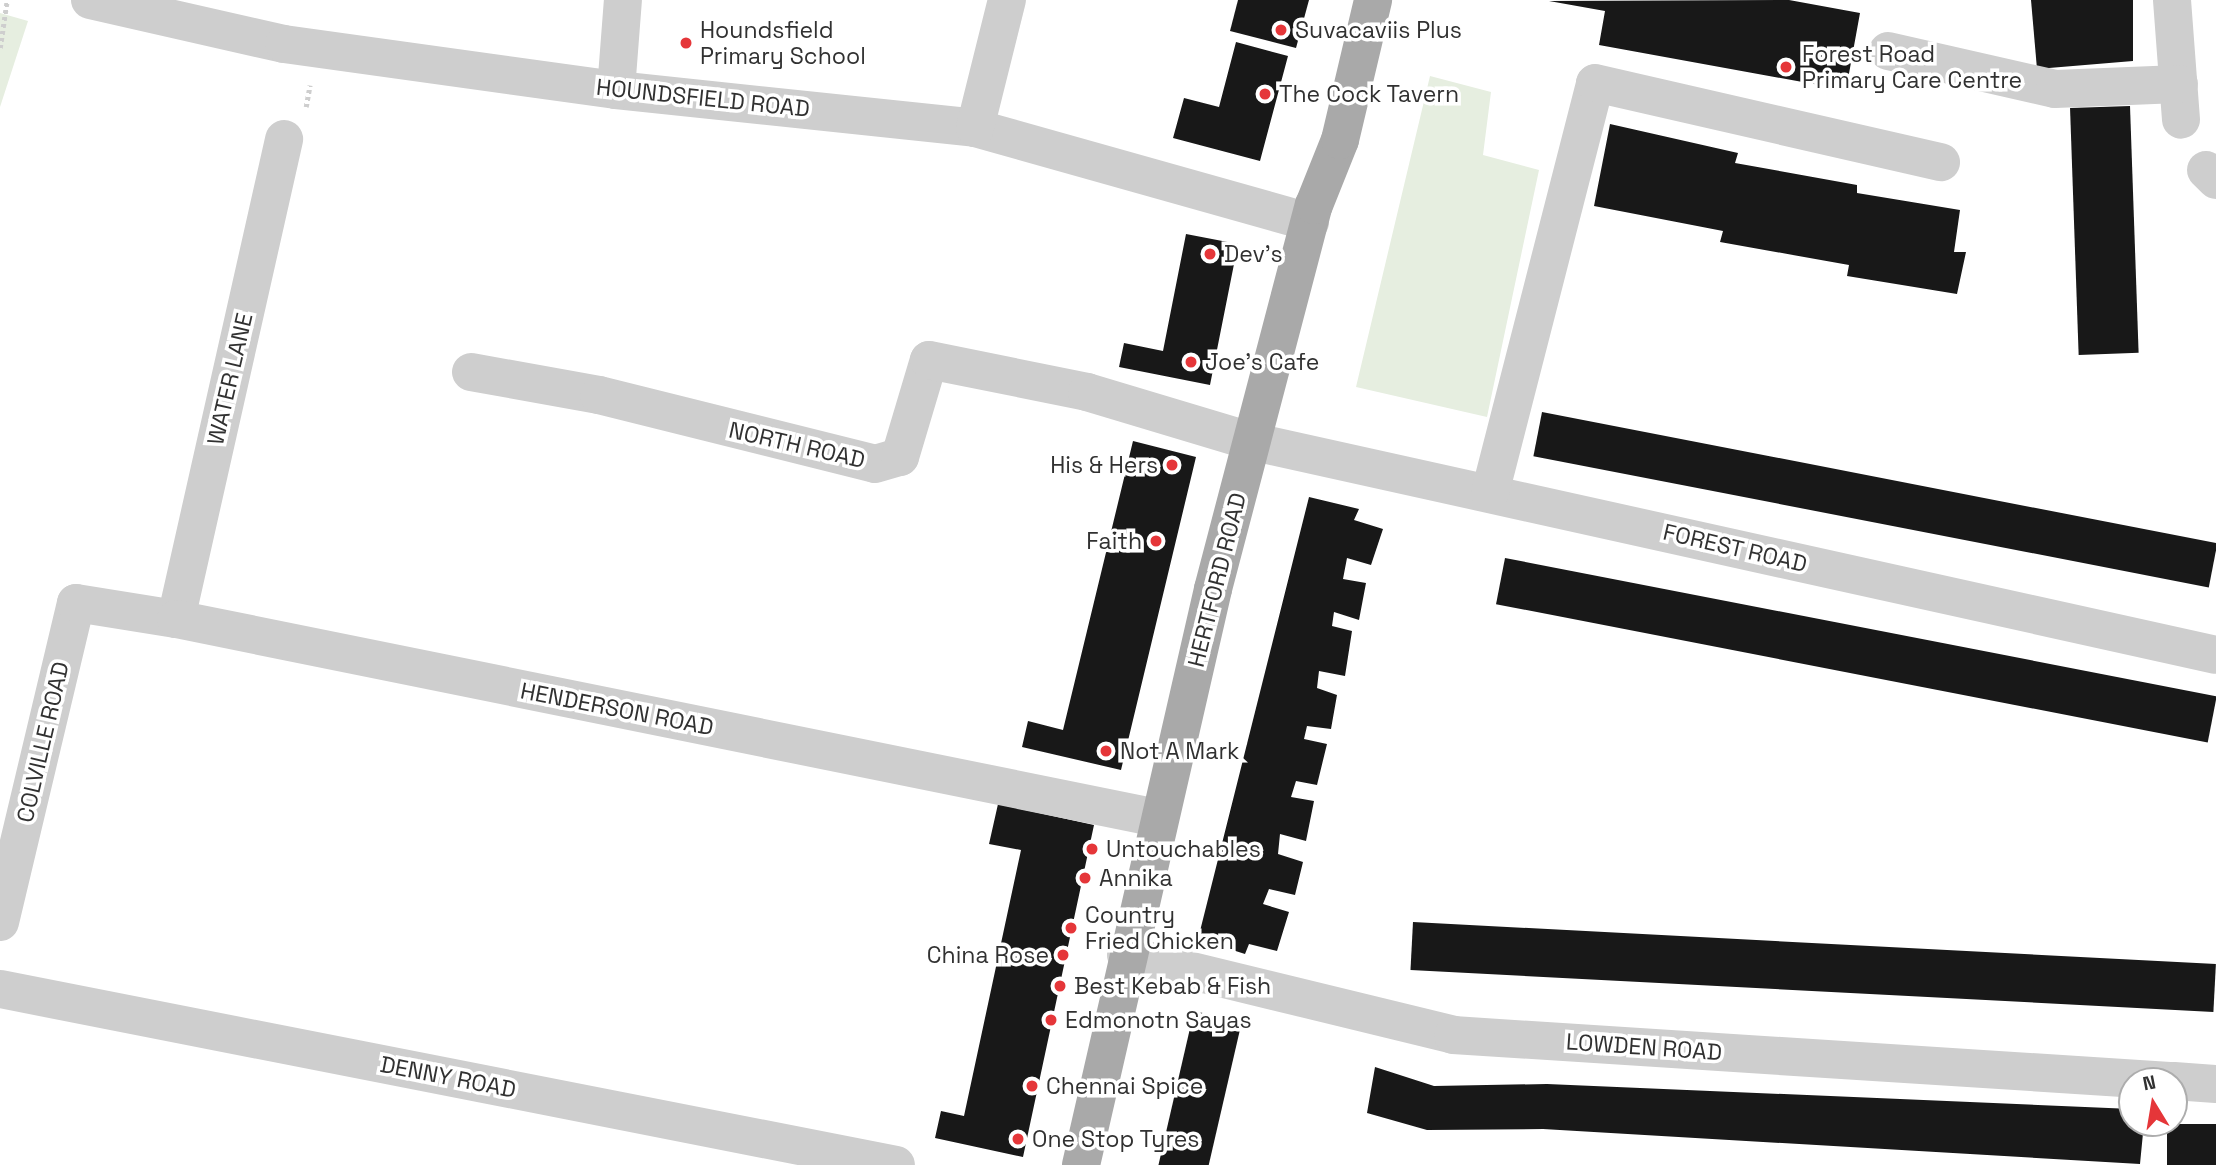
<!DOCTYPE html>
<html>
<head>
<meta charset="utf-8">
<style>
	body { margin:0 }
	#map { position:relative; width:2216px; height:1165px; overflow:hidden; background:#fff; font-family:"Space Grotesk",sans-serif }
	div>[style] { position:absolute }
	.green>* { inset:0; background:#e6eee0 }
	.building>* { inset:0; background:#181818; transform-origin:0 0 }
	.path>* { height:4.5px; margin-top:-2.25px; transform-origin:0; background:repeating-linear-gradient(90deg,#cecece 0 3.5px,transparent 0 7px) }
	.minor>* { height:38px; margin:-19px; padding:0 19px; transform-origin:19px; border-radius:19px; background:#cecece }
	.major>* { height:38px; margin:-19px; padding:0 19px; transform-origin:19px; border-radius:19px; background:#a9a9a9 }
	.dots>* { width:19px; height:19px; translate:-50% -50%; box-sizing:border-box; border:4px solid #fff; border-radius:50% }
	span { translate:-50% -50%; white-space:nowrap; text-align:center; line-height:1.15; -webkit-text-stroke:7px #fff; paint-order:stroke }
	.poi-label { font-size:23px; color:#313131 }
	.left { translate:0 -50%; text-align:left }
	.right { translate:-100% -50%; text-align:right }
	.street-label { font-size:23px; color:#313131 }
	.north { position:absolute; left:2118px; top:1067px; width:70px; height:70px; box-sizing:border-box; background:#fff; border:2px solid #adadad; border-radius:50%; rotate:349deg; font-size:19px; font-weight:700; line-height:28px; text-align:center; color:#313131 }
	.north::after { content:''; display:block; margin:auto; width:24px; height:32px; background:#e53639; clip-path:polygon(50% 0,100% 100%,50% 72%,0 100%) }
</style>
</head>
<body>
<div id="map">
	<div class="green">
		<i style="clip-path:polygon(0 13px,28px 21px,0 107px)"></i>
		<i style="clip-path:polygon(1430px 76px,1491px 92px,1483px 155px,1539px 170px,1487px 417px,1356px 387px)"></i>
	</div>
	<div class="building">
		<i style="clip-path:polygon(1238px 0,1309px 0,1296px 48px,1230px 31px)"></i>
		<i style="clip-path:polygon(1789px 0,1860px 13px,1846px 90px,1599px 45px,1605px 11px,1549px 1px)"></i>
		<i style="clip-path:polygon(2031px 0,2133px 0,2133px 61px,2037px 69px)"></i>
		<i style="clip-path:polygon(1236px 42px,1288px 56px,1260px 161px,1173px 138px,1184px 98px,1219px 107px)"></i>
		<i style="left:2130px;top:106px;width:247px;height:60px;rotate:88deg"></i>
		<i style="clip-path:polygon(1610px 124px,1738px 153px,1735px 163px,1857px 185px,1857px 193px,1960px 210px,1954px 252px,1966px 252px,1957px 294px,1847px 276px,1849px 265px,1720px 242px,1723px 231px,1594px 206px)"></i>
		<i style="clip-path:polygon(1186px 234px,1238px 244px,1210px 385px,1119px 367px,1124px 343px,1163px 351px)"></i>
		<i style="left:1542px;top:412px;width:688px;height:45px;rotate:11deg"></i>
		<i style="clip-path:polygon(1133px 441px,1196px 457px,1121px 770px,1022px 747px,1028px 721px,1063px 730px)"></i>
		<i style="clip-path:polygon(1309px 497px,1359px 509px,1354px 520px,1383px 529px,1371px 565px,1347px 558px,1343px 579px,1366px 583px,1359px 620px,1334px 612px,1332px 626px,1352px 631px,1345px 676px,1319px 671px,1317px 688px,1337px 695px,1331px 729px,1307px 726px,1304px 739px,1327px 744px,1317px 785px,1296px 781px,1291px 797px,1314px 801px,1306px 841px,1280px 834px,1278px 854px,1303px 862px,1295px 895px,1269px 889px,1263px 904px,1289px 912px,1277px 951px,1249px 944px,1245px 954px,1198px 939px)"></i>
		<i style="left:1505px;top:558px;width:725px;height:47px;rotate:11deg"></i>
		<i style="clip-path:polygon(998px 804px,1094px 825px,1023px 1157px,935px 1138px,941px 1111px,964px 1116px,1021px 850px,989px 844px)"></i>
		<i style="left:1413px;top:922px;width:804px;height:48px;rotate:3deg"></i>
		<i style="left:1194px;top:1011px;width:49px;height:158px;rotate:13deg"></i>
		<i style="clip-path:polygon(1375px 1067px,1434px 1086px,1547px 1084px,2132px 1109px,2132px 1123px,2144px 1123px,2140px 1164px,1543px 1129px,1427px 1130px,1367px 1113px)"></i>
		<i style="left:2167px;top:1124px;width:49px;height:41px"></i>
	</div>
	<div class="path">
		<i style="left:0;top:48px;width:49px;rotate:-81.7deg"></i>
		<i style="left:306px;top:107px;width:22px;rotate:-80deg"></i>
	</div>
	<div class="minor">
		<i style="left:90px;top:0;width:199px;rotate:12.8deg"></i>
		<i style="left:284px;top:44px;width:335px;rotate:7.9deg"></i>
		<i style="left:616px;top:90px;width:361px;rotate:6deg"></i>
		<i style="left:975px;top:128px;width:348px;rotate:15.7deg"></i>
		<i style="left:2172px;top:0;width:120px;rotate:85.7deg"></i>
		<i style="left:1888px;top:51px;width:171px;rotate:12.8deg"></i>
		<i style="left:2055px;top:89px;width:124px;rotate:-2.3deg"></i>
		<i style="left:616px;top:90px;width:90px;rotate:-85.6deg"></i>
		<i style="left:975px;top:128px;width:132px;rotate:-76deg"></i>
		<i style="left:2206px;top:170px;width:14px;rotate:45deg"></i>
		<i style="left:471px;top:372px;width:130px;rotate:10.2deg"></i>
		<i style="left:599px;top:395px;width:284px;rotate:14deg"></i>
		<i style="left:875px;top:464px;width:26px;rotate:-16deg"></i>
		<i style="left:900px;top:457px;width:101px;rotate:-73.4deg"></i>
		<i style="left:929px;top:360px;width:161px;rotate:11.4deg"></i>
		<i style="left:1087px;top:392px;width:174px;rotate:16.7deg"></i>
		<i style="left:1254px;top:442px;width:985px;rotate:12.48deg"></i>
		<i style="left:1490px;top:493px;width:423px;rotate:-75.6deg"></i>
		<i style="left:1595px;top:83px;width:355px;rotate:12.9deg"></i>
		<i style="left:176px;top:619px;width:492px;rotate:-77.3deg"></i>
		<i style="left:0;top:922px;width:328px;rotate:-76.6deg"></i>
		<i style="left:76px;top:603px;width:101px;rotate:9.1deg"></i>
		<i style="left:176px;top:619px;width:1002px;rotate:11.46deg"></i>
		<i style="left:1126px;top:955px;width:337px;rotate:13.7deg"></i>
		<i style="left:1453px;top:1035px;width:718px;rotate:3.67deg"></i>
		<i style="left:0;top:989px;width:913px;rotate:11.11deg"></i>
		<i style="left:2174px;top:1081px;width:42px;rotate:4.1deg"></i>
	</div>
	<div class="major">
		<i style="left:1081px;top:1165px;width:591px;rotate:-77.09deg"></i>
		<i style="left:1213px;top:589px;width:397px;rotate:-75.3deg"></i>
		<i style="left:1314px;top:205px;width:70px;rotate:-68.2deg"></i>
		<i style="left:1340px;top:140px;width:144px;rotate:-76.7deg"></i>
	</div>
	<div class="dots">
		<i style="left:1281px;top:30px;background:#e53639"></i>
		<i style="left:686px;top:43px;background:#e53639"></i>
		<i style="left:1786px;top:67px;background:#e53639"></i>
		<i style="left:1265px;top:94px;background:#e53639"></i>
		<i style="left:1210px;top:254px;background:#e53639"></i>
		<i style="left:1191px;top:362px;background:#e53639"></i>
		<i style="left:1172px;top:465px;background:#e53639"></i>
		<i style="left:1156px;top:541px;background:#e53639"></i>
		<i style="left:1106px;top:751px;background:#e53639"></i>
		<i style="left:1092px;top:849px;background:#e53639"></i>
		<i style="left:1085px;top:878px;background:#e53639"></i>
		<i style="left:1071px;top:928px;background:#e53639"></i>
		<i style="left:1063px;top:955px;background:#e53639"></i>
		<i style="left:1060px;top:986px;background:#e53639"></i>
		<i style="left:1051px;top:1020px;background:#e53639"></i>
		<i style="left:1032px;top:1086px;background:#e53639"></i>
		<i style="left:1018px;top:1139px;background:#e53639"></i>
	</div>
	<div class="poi-label">
		<span class="left" style="left:700px;top:43px">Houndsfield<br>Primary School</span>
		<span class="left" style="left:1295px;top:30px">Suvacaviis Plus</span>
		<span class="left" style="left:1802px;top:67px">Forest Road<br>Primary Care Centre</span>
		<span class="left" style="left:1279px;top:94px">The Cock Tavern</span>
		<span class="left" style="left:1224px;top:254px">Dev's</span>
		<span class="left" style="left:1205px;top:362px">Joe's Cafe</span>
		<span class="right" style="left:1158px;top:465px">His &amp; Hers</span>
		<span class="right" style="left:1142px;top:541px">Faith</span>
		<span class="left" style="left:1120px;top:751px">Not A Mark</span>
		<span class="left" style="left:1106px;top:849px">Untouchables</span>
		<span class="left" style="left:1099px;top:878px">Annika</span>
		<span class="left" style="left:1085px;top:928px">Country<br>Fried Chicken</span>
		<span class="right" style="left:1049px;top:955px">China Rose</span>
		<span class="left" style="left:1074px;top:986px">Best Kebab &amp; Fish</span>
		<span class="left" style="left:1065px;top:1020px">Edmonotn Sayas</span>
		<span class="left" style="left:1046px;top:1086px">Chennai Spice</span>
		<span class="left" style="left:1032px;top:1139px">One Stop Tyres</span>
	</div>
	<div class="street-label">
		<span style="left:703px;top:98px;rotate:6deg">HOUNDSFIELD ROAD</span>
		<span style="left:230px;top:379px;rotate:-77deg">WATER LANE</span>
		<span style="left:797px;top:445px;rotate:13deg">NORTH ROAD</span>
		<span style="left:1735px;top:548px;rotate:13deg">FOREST ROAD</span>
		<span style="left:1217px;top:580px;rotate:-76deg">HERTFORD ROAD</span>
		<span style="left:617px;top:709px;rotate:11deg">HENDERSON ROAD</span>
		<span style="left:43px;top:742px;rotate:-77deg">COLVILLE ROAD</span>
		<span style="left:1644px;top:1047px;rotate:4deg">LOWDEN ROAD</span>
		<span style="left:448px;top:1077px;rotate:11deg">DENNY ROAD</span>
	</div>
	<div class="north">N</div>
</div>
</body>
</html>
